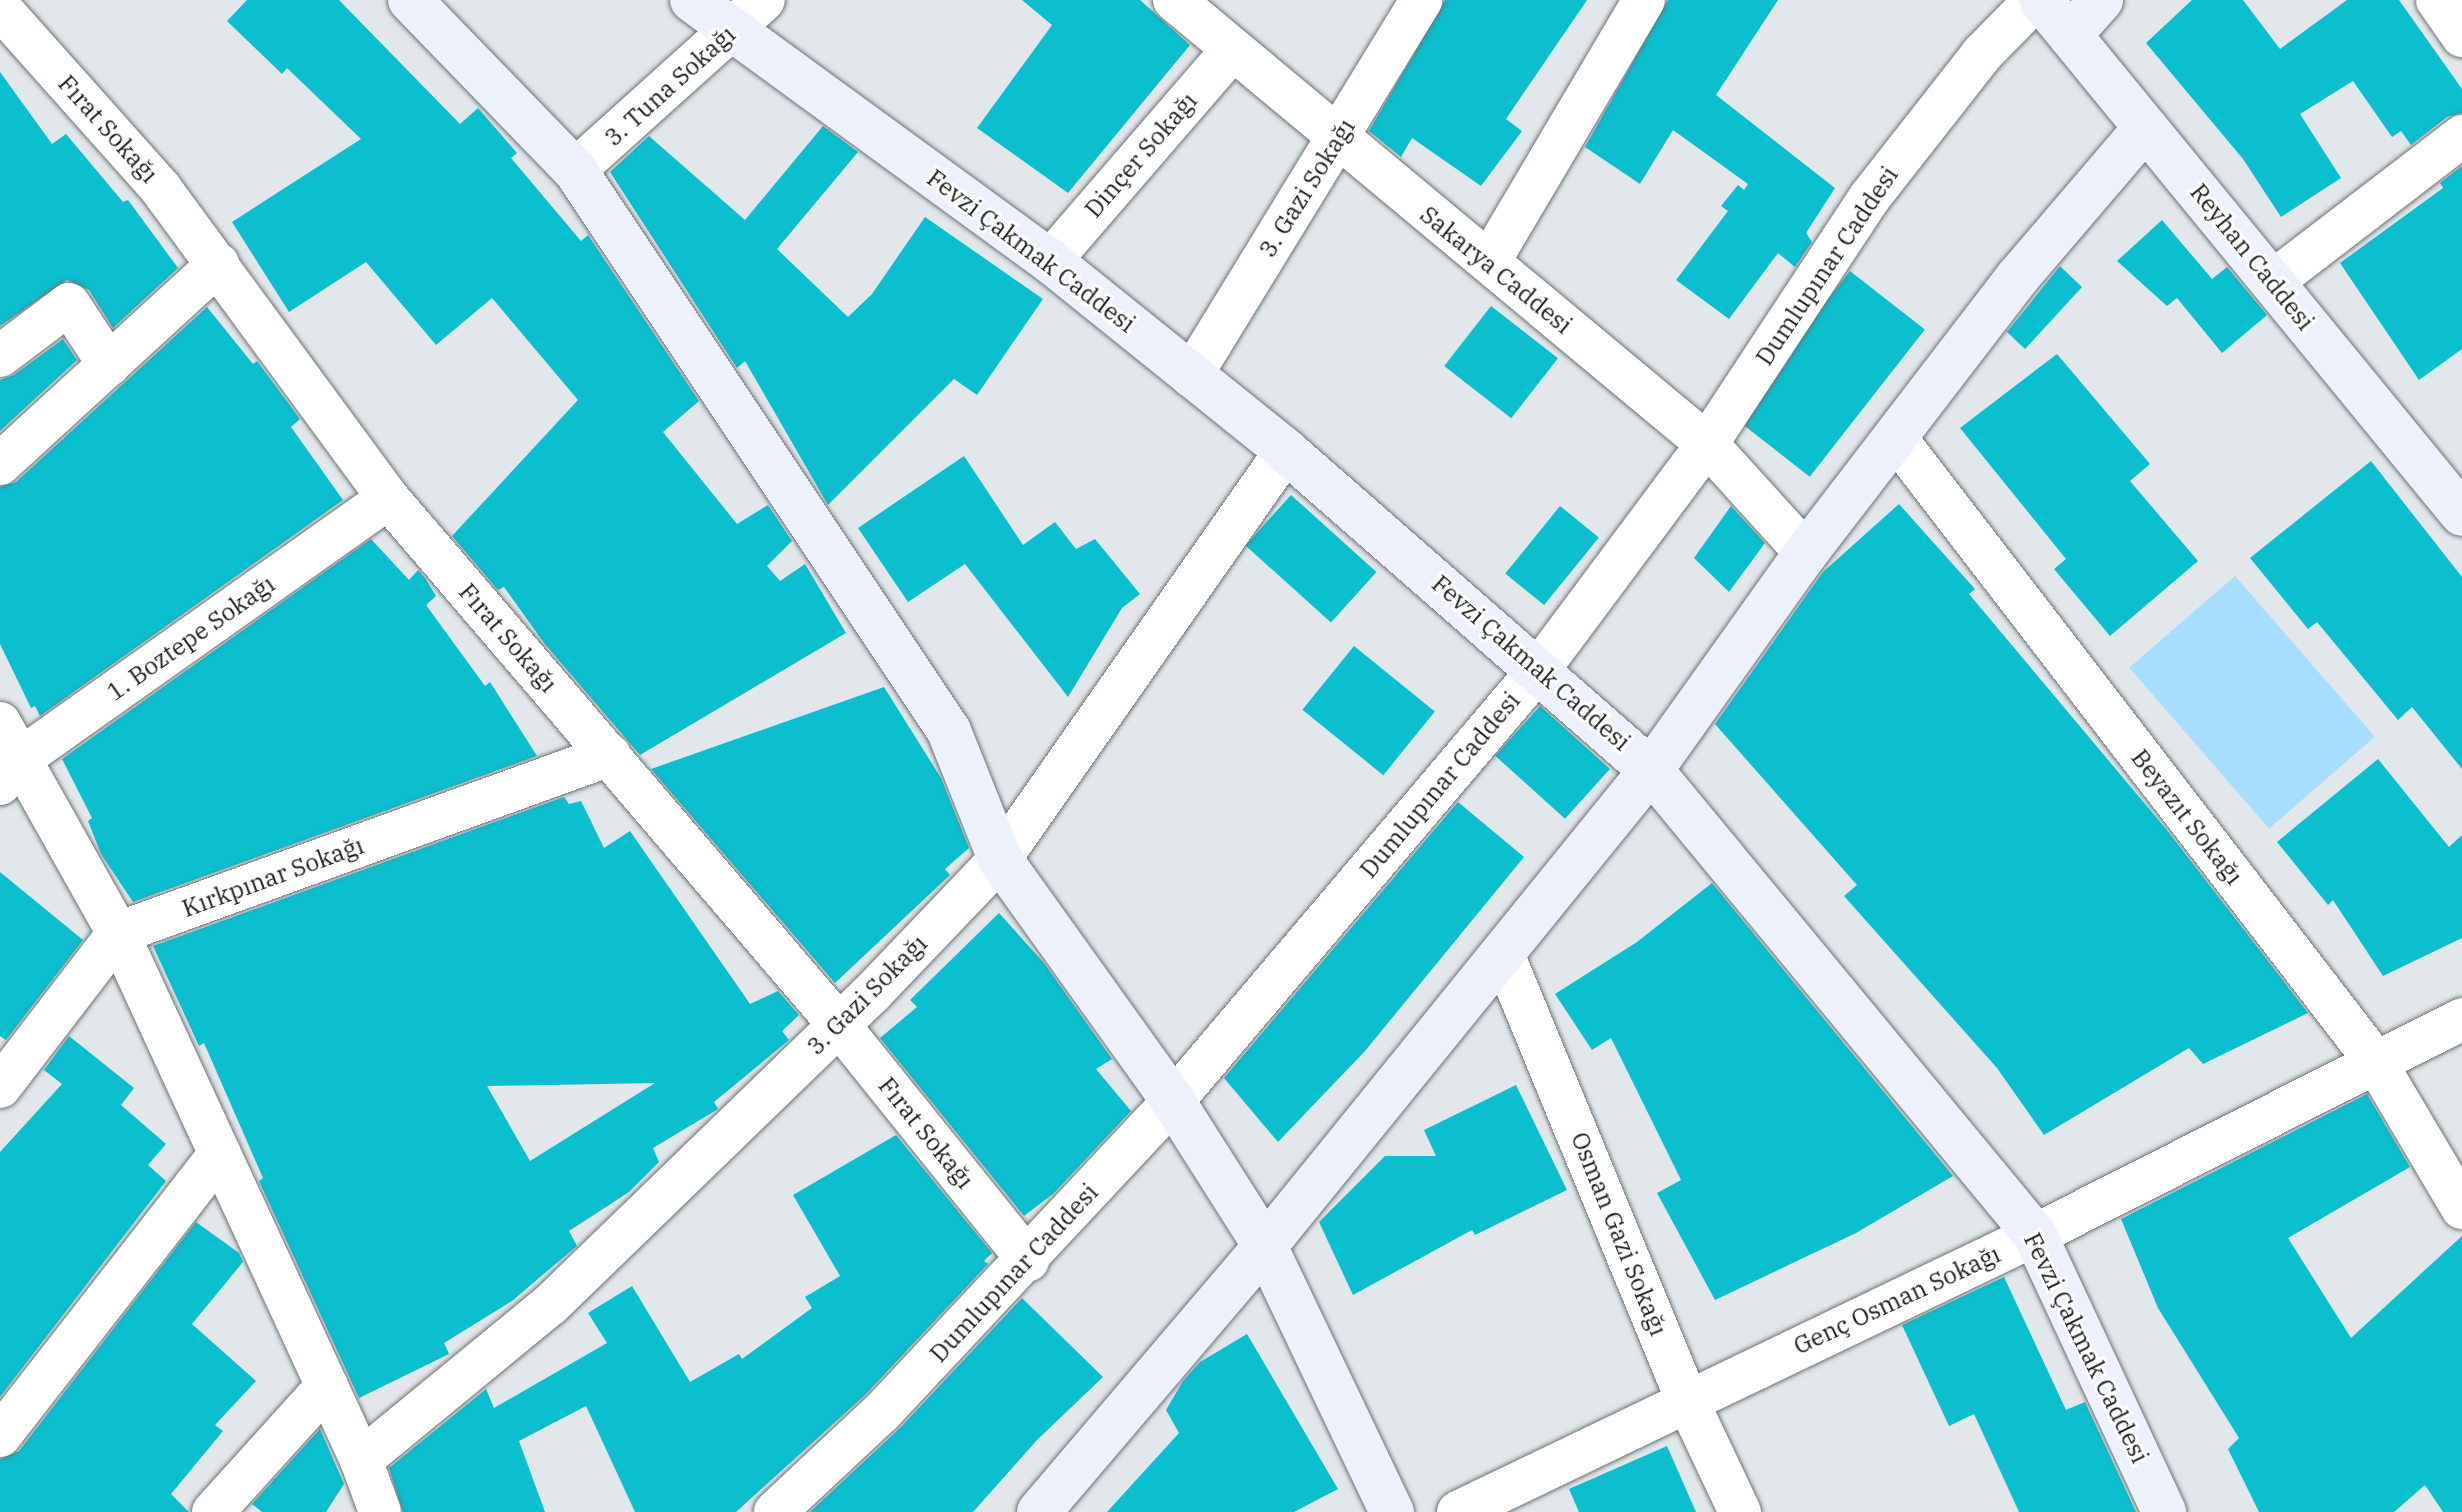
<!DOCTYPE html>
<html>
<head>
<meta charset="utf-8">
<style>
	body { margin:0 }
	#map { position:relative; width:2462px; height:1512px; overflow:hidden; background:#e1e7ea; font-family:"IBM Plex Serif",serif }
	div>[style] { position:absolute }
	.green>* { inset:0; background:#a7ddfd; transform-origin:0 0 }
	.building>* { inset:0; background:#0bbfce; transform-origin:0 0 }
	.roads { filter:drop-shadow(0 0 2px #6d7275) drop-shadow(0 0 2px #6d7275) }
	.street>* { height:42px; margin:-21px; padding:0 21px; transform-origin:21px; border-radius:21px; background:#fff }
	.secondary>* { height:44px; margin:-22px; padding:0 22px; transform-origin:22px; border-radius:22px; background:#ecf1fc }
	span { translate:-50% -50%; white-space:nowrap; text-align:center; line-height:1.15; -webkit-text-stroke:6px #fff; paint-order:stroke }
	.street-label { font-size:24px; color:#1b1d1e }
</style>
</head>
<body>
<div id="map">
	<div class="green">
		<i style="left:2235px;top:576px;width:213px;height:140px;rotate:49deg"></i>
	</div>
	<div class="building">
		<i style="clip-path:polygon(247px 0,339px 0,460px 124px,478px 108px,517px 153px,511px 158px,581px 241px,588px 235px,699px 401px,663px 432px,737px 524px,768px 505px,792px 541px,767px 566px,780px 581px,805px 564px,846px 633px,640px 755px,544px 643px,504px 587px,498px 590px,452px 536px,578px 400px,492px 298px,436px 345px,366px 262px,289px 312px,232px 222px,361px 139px,287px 68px,282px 74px,227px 21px)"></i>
		<i style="clip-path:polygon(1022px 0,1140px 0,1190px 45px,1068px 193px,977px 128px,1052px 25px)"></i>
		<i style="clip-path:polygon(1445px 0,1587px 0,1506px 119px,1522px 131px,1481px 186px,1412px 138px,1401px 157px,1369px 131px)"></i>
		<i style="clip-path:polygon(1668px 0,1778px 0,1716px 95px,1835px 188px,1806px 233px,1812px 242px,1795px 267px,1778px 253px,1729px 319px,1676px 280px,1728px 211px,1721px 206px,1738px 185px,1744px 190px,1748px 184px,1673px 130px,1640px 184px,1585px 147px)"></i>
		<i style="clip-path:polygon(2192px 0,2243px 0,2280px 49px,2347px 0,2399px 0,2462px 89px,2462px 113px,2447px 117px,2411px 145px,2401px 131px,2392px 137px,2353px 81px,2300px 114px,2341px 178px,2281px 217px,2243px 159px,2146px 43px)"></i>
		<i style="clip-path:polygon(0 72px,52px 144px,66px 134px,123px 202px,128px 200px,178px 268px,113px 328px,89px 290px,67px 280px,0 326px)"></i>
		<i style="clip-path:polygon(823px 126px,858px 152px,777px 249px,848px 317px,872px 294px,925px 217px,1043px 299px,977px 395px,954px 379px,828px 505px,745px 361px,737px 368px,610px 172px,649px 136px,745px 220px)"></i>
		<i style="clip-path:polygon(2462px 166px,2462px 349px,2419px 380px,2340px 263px,2443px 188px,2440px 183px)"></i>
		<i style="clip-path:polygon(2162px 220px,2212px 279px,2227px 267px,2267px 315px,2222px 353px,2177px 298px,2167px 306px,2117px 261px)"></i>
		<i style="clip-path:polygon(2060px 266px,2082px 287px,2025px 349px,2007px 332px)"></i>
		<i style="left:1850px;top:271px;width:95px;height:187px;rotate:38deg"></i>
		<i style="left:1491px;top:306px;width:85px;height:76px;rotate:38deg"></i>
		<i style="clip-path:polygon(207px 307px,253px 364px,257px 361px,300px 419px,291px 427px,343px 500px,40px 716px,35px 706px,31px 708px,0 644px,0 487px,16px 482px)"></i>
		<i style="clip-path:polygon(63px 339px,77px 360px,0 431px,0 380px,14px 375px)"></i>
		<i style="clip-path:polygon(2057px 354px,2150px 464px,2130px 481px,2198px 561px,2110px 636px,2054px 569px,2066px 559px,1960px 428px)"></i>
		<i style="clip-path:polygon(964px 456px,1023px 545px,1055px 522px,1076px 549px,1095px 539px,1140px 594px,1122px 608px,1068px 697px,965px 564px,908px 602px,858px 528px)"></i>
		<i style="clip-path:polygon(2371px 461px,2462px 577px,2462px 769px,2412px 707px,2398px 720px,2317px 622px,2308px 629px,2250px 558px)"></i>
		<i style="left:1291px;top:495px;width:115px;height:68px;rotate:42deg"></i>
		<i style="clip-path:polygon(1899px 504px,1975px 589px,1969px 594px,2166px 829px,2308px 1013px,2203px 1064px,2189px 1048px,2044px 1135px,1997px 1068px,1844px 896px,1857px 885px,1715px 724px,1823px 572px)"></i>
		<i style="left:1560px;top:506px;width:50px;height:87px;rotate:39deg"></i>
		<i style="clip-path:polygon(1731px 506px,1765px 543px,1729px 592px,1694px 558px)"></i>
		<i style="clip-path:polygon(371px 539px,409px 580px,418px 570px,425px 578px,436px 596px,426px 605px,485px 686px,490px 682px,537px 756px,133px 902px,101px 854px,88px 821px,92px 818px,62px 759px)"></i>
		<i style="left:1354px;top:646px;width:104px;height:82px;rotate:39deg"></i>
		<i style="clip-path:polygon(884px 687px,941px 778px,969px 848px,945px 869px,950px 875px,835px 983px,651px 769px)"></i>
		<i style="left:1540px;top:706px;width:94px;height:67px;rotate:42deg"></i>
		<i style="clip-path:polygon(2378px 759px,2449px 847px,2462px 835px,2462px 938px,2383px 976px,2333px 900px,2328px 905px,2277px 842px)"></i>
		<i style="clip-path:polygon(evenodd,564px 797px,569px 804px,581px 801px,604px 848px,630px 831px,750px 1004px,778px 991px,799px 1015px,782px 1031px,789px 1040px,714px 1102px,718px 1109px,653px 1148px,659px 1162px,629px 1192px,569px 1231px,577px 1246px,546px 1272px,512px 1301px,444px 1343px,449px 1354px,359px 1398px,259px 1181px,263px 1178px,204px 1043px,199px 1046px,153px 946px,564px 797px,655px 1083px,530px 1161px,487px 1086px,655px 1083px)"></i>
		<i style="clip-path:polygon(1458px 802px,1524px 857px,1365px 1051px,1278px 1142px,1224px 1078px)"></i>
		<i style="clip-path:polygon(0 872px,83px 940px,6px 1040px,0 1036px)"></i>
		<i style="clip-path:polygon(1712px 883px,1953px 1176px,1856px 1233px,1715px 1300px,1657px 1193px,1681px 1180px,1611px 1038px,1592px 1050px,1555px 994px,1637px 942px)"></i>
		<i style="clip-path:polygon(999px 913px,1044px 963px,1112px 1059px,1096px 1069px,1131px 1111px,1054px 1193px,1024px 1216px,880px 1038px,917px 1007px,910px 1000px)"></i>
		<i style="clip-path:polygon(69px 1036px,134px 1088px,121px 1105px,166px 1144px,148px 1165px,166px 1181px,0 1397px,0 1152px,62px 1084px,44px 1070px)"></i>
		<i style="clip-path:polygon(1516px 1085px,1567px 1190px,1475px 1235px,1472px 1230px,1353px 1295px,1319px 1222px,1385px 1156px,1436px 1156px,1424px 1130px)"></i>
		<i style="clip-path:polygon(2367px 1094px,2410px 1167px,2288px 1238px,2351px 1338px,2462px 1236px,2462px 1512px,2443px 1512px,2425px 1485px,2394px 1512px,2259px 1512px,2228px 1449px,2239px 1438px,2158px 1308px,2121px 1219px)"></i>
		<i style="clip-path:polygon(896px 1135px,992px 1253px,984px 1261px,988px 1264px,865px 1395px,736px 1512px,635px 1512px,586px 1406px,519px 1441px,545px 1512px,403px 1512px,389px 1468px,486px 1389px,494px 1408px,607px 1343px,588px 1313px,632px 1286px,690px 1382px,739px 1354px,742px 1359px,812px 1308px,805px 1297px,840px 1276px,793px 1195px)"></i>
		<i style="clip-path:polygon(196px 1222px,239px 1253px,243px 1262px,192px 1324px,256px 1381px,215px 1425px,223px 1431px,171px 1494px,189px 1512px,0 1512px,0 1459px,19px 1451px)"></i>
		<i style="clip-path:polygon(2004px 1277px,2066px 1410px,2085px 1402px,2136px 1512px,2019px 1512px,1974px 1414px,1949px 1426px,1902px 1325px)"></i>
		<i style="clip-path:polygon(1022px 1298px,1103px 1377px,1037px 1440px,973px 1512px,810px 1512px,900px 1428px)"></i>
		<i style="clip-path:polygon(1247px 1334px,1338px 1489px,1294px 1512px,1107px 1512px,1179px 1433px,1166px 1410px,1183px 1381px,1200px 1362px)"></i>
		<i style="clip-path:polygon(320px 1429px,344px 1484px,326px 1512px,262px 1512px,252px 1504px)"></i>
		<i style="clip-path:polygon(1667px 1446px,1696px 1512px,1579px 1512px,1569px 1489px)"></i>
	</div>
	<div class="roads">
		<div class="street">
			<i style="left:1174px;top:0;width:694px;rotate:39.79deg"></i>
			<i style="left:1707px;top:444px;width:147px;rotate:47.8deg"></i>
			<i style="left:2437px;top:0;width:44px;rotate:55.2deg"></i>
			<i style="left:0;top:8px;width:242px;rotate:48.3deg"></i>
			<i style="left:161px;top:189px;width:383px;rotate:53.7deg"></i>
			<i style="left:388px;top:498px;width:694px;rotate:49.44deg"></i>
			<i style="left:839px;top:1025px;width:302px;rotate:51.2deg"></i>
			<i style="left:575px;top:170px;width:254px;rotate:-42deg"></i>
			<i style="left:1050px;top:261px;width:279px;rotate:-49.2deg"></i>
			<i style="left:1489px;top:262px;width:304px;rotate:-59.4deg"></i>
			<i style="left:2272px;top:282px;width:240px;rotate:-37.5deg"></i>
			<i style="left:0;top:356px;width:86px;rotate:-37deg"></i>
			<i style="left:69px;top:304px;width:73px;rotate:56.7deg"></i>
			<i style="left:1191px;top:376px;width:441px;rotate:-58.5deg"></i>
			<i style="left:1895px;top:437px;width:787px;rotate:52.43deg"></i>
			<i style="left:2375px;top:1061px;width:171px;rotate:59.4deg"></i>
			<i style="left:0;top:464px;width:296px;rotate:-42.5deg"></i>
			<i style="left:0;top:723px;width:241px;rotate:60.7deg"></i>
			<i style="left:118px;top:933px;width:580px;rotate:65.25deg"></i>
			<i style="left:361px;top:1460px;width:55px;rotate:69.9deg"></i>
			<i style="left:0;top:784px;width:32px;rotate:-51deg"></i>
			<i style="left:20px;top:759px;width:451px;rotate:-35.3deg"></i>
			<i style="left:1503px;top:954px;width:482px;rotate:67.6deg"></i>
			<i style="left:1687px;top:1400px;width:124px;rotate:64.7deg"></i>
			<i style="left:0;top:1087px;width:194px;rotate:-52.5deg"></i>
			<i style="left:118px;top:933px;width:523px;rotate:-19.89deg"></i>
			<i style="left:0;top:1436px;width:358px;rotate:-52.1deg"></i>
			<i style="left:361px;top:1460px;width:244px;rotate:-39.4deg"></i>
			<i style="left:550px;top:1305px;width:448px;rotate:-44.1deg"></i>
			<i style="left:872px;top:993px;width:185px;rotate:-46.3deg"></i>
			<i style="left:1000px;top:859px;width:498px;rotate:-55deg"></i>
			<i style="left:213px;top:1512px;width:170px;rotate:-47.9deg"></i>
			<i style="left:775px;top:1512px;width:146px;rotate:-43.1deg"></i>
			<i style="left:882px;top:1412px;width:426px;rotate:-46.9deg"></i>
			<i style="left:1173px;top:1101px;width:568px;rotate:-49.72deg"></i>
			<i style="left:1540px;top:668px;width:279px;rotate:-53.3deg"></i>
			<i style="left:1707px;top:444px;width:296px;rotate:-56.6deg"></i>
			<i style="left:1870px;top:197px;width:182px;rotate:-51.9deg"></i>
			<i style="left:1982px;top:54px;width:76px;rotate:-45.5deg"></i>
			<i style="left:1458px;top:1512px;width:640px;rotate:-25.64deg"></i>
			<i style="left:2035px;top:1235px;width:479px;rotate:-26.8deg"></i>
		</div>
		<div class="secondary">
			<i style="left:410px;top:0;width:237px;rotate:45.9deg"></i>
			<i style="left:575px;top:170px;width:674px;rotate:56.31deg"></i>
			<i style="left:949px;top:731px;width:138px;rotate:68.3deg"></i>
			<i style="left:1000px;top:859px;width:297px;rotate:54.4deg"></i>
			<i style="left:1173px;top:1101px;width:172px;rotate:57.6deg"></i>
			<i style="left:1265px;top:1246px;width:295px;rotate:64.5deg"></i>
			<i style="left:692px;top:0;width:443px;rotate:36.1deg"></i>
			<i style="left:1050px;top:261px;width:303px;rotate:38.8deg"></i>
			<i style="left:1286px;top:451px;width:485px;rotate:41.2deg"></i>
			<i style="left:1651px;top:770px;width:603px;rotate:50.45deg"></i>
			<i style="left:2035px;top:1235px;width:306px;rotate:65deg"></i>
			<i style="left:2041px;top:0;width:664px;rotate:50.68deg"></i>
			<i style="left:2070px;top:35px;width:47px;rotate:-48.5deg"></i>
			<i style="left:1039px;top:1512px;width:349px;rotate:-49.6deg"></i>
			<i style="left:1265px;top:1246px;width:613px;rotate:-50.96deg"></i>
			<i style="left:1651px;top:770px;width:267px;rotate:-54.5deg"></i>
			<i style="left:1806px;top:553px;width:347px;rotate:-52.5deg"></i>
			<i style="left:2017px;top:278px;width:197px;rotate:-49.5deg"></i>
		</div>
	</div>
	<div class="street-label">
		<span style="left:670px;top:86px;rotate:-42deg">3. Tuna Sokağı</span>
		<span style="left:108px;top:129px;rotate:48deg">Fırat Sokağı</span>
		<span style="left:1141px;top:155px;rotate:-49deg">Dinçer Sokağı</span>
		<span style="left:1307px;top:188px;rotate:-58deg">3. Gazi Sokağı</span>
		<span style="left:1031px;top:251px;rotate:37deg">Fevzi Çakmak Caddesi</span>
		<span style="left:2252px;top:257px;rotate:51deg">Reyhan Caddesi</span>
		<span style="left:1827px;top:266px;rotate:-56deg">Dumlupınar Caddesi</span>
		<span style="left:1496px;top:270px;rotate:39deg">Sakarya Caddesi</span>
		<span style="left:191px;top:638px;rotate:-35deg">1. Boztepe Sokağı</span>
		<span style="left:508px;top:638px;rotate:49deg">Fırat Sokağı</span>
		<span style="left:1531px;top:663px;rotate:41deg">Fevzi Çakmak Caddesi</span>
		<span style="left:1440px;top:785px;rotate:-50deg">Dumlupınar Caddesi</span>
		<span style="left:2187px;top:817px;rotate:52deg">Beyazıt Sokağı</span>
		<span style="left:273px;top:877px;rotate:-20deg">Kırkpınar Sokağı</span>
		<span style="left:867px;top:995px;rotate:-45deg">3. Gazi Sokağı</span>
		<span style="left:926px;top:1133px;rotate:51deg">Fırat Sokağı</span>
		<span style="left:1619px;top:1234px;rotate:68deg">Osman Gazi Sokağı</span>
		<span style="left:1014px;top:1273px;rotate:-47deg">Dumlupınar Caddesi</span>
		<span style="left:1897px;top:1300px;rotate:-25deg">Genç Osman Sokağı</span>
		<span style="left:2086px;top:1348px;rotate:64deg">Fevzi Çakmak Caddesi</span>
	</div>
</div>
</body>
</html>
